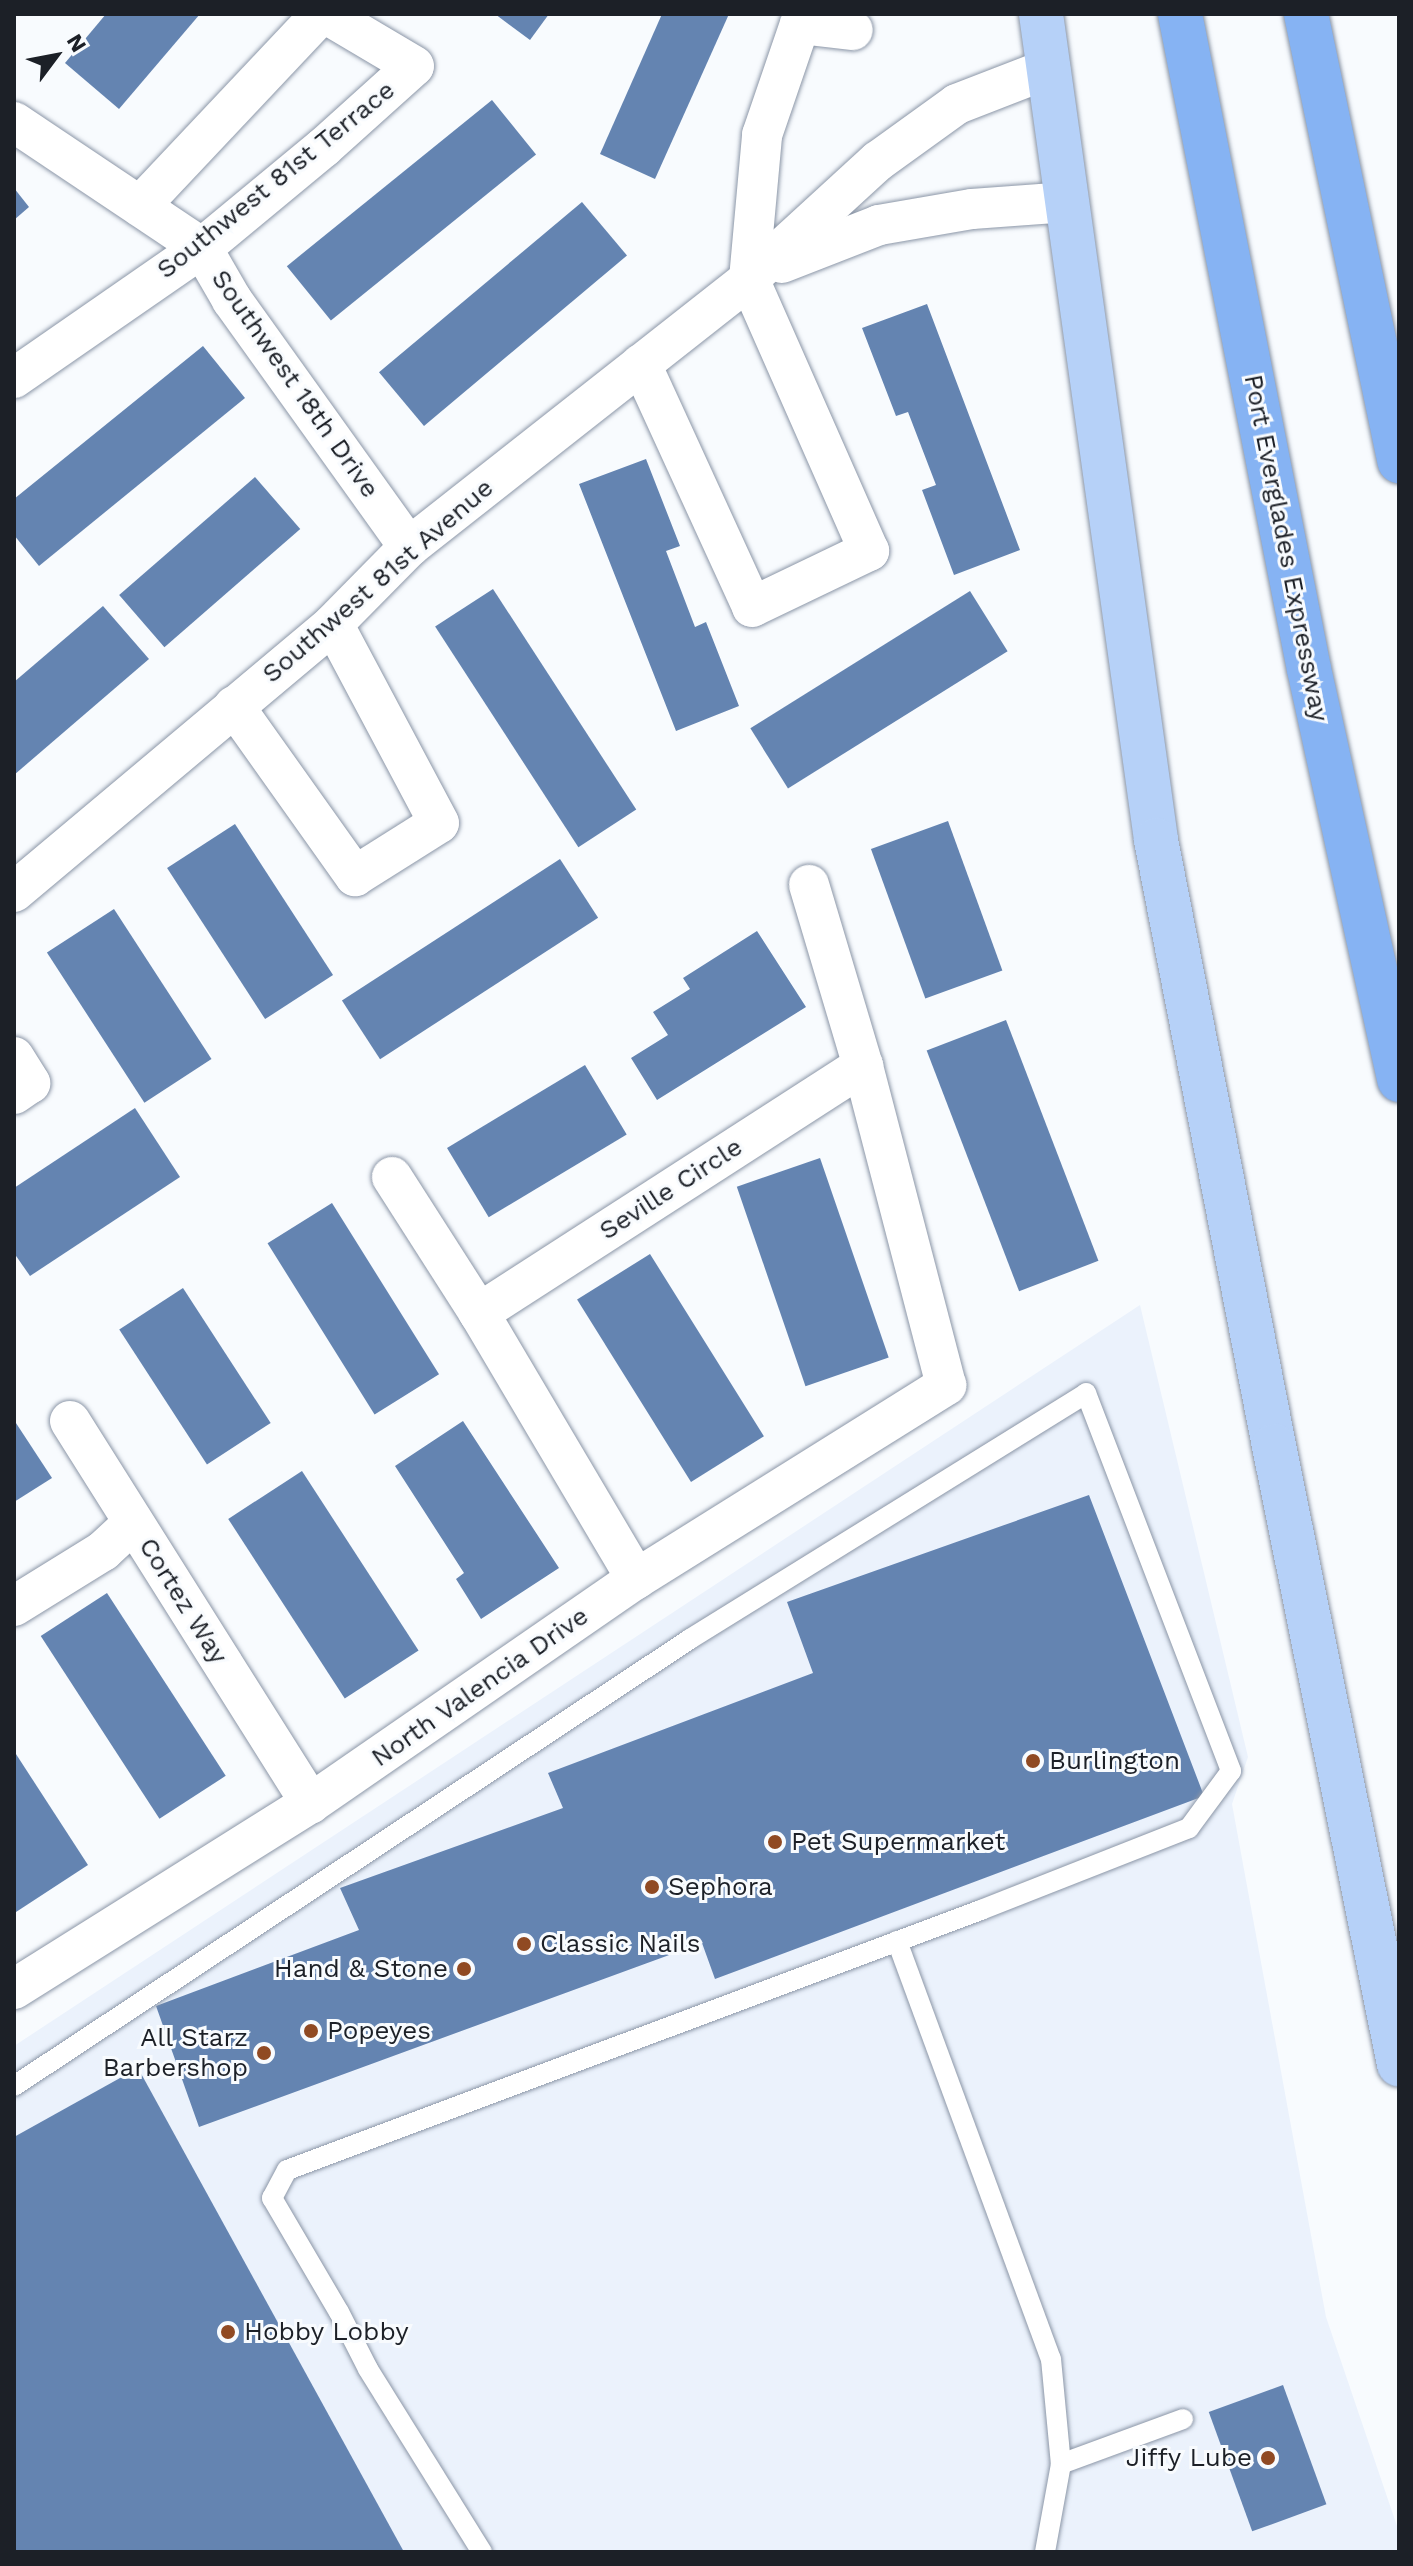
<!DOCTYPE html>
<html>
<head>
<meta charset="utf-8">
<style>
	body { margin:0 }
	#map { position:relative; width:1413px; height:2566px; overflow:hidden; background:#f8fbfe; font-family:"Work Sans",sans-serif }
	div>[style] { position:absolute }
	.built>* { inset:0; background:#ebf2fc }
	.building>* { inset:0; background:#6484b1; transform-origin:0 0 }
	.roads { filter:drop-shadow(0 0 2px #8b96a7) drop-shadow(0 0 2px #8b96a7) }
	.service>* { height:20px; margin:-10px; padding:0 10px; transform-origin:10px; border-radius:10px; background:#fff }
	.minor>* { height:40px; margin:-20px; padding:0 20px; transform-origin:20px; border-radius:20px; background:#fff }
	.primary>* { height:44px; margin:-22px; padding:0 22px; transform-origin:22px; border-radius:22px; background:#b6d1f8 }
	.motorway>* { height:44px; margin:-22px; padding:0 22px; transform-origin:22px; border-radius:22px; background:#86b3f3 }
	.dots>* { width:22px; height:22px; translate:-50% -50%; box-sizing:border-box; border:4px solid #f8fbfe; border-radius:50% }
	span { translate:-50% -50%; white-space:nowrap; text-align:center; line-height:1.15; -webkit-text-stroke:6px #f8fbfe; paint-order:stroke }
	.street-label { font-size:26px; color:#1c2027 }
	.poi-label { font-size:26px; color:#1c2027 }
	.left { translate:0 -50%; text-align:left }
	.right { translate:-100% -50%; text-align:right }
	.frame { position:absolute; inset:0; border:16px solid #1c2027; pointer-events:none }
	.north { position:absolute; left:16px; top:16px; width:80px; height:80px; -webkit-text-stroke:6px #f8fbfe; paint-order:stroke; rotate:58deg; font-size:22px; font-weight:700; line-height:32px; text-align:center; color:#1c2027 }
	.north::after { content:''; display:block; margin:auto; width:28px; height:36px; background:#1c2027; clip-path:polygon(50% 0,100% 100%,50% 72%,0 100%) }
</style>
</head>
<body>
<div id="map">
	<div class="built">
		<i style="clip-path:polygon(1140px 1305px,1248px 1757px,1232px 1804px,1326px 2317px,1399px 2532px,1399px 2552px,14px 2552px,14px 2046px)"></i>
	</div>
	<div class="building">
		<i style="clip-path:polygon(106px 14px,200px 14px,119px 109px,65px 63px)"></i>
		<i style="clip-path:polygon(495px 14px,549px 14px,530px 40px)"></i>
		<i style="clip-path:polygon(662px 14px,729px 14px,655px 179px,600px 154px)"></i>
		<i style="left:492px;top:100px;width:70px;height:264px;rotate:51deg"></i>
		<i style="clip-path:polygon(14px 188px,29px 207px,14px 220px)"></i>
		<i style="left:582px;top:202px;width:70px;height:265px;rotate:50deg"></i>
		<i style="clip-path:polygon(927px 304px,1020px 550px,954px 575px,922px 490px,936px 485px,908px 412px,896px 416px,862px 328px)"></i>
		<i style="clip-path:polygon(203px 346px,245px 398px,39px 566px,14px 535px,14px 499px)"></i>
		<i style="clip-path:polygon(646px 459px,680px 546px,666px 551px,695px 627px,706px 622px,739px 706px,676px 731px,579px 484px)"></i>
		<i style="left:255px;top:477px;width:69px;height:180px;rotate:49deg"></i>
		<i style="left:493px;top:589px;width:263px;height:69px;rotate:57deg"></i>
		<i style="left:970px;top:591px;width:71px;height:259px;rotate:58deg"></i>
		<i style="clip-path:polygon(103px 606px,149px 659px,14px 775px,14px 682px)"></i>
		<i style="left:948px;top:821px;width:159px;height:82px;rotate:70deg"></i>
		<i style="left:235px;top:824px;width:180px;height:81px;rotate:57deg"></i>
		<i style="left:560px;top:859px;width:70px;height:260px;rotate:57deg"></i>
		<i style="left:114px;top:909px;width:179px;height:80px;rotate:57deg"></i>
		<i style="clip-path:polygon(757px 931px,806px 1007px,657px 1100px,631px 1058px,668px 1035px,653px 1012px,690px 989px,683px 978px)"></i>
		<i style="left:1006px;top:1020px;width:258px;height:85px;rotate:69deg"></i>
		<i style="left:585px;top:1065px;width:81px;height:161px;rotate:59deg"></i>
		<i style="clip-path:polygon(135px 1108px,180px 1177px,30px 1276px,14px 1253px,14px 1188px)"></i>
		<i style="left:820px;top:1158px;width:211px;height:88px;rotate:71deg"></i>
		<i style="left:332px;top:1203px;width:202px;height:76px;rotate:58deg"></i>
		<i style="left:650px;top:1254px;width:215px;height:86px;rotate:58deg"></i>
		<i style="left:183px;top:1288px;width:161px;height:76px;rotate:57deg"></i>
		<i style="clip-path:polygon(14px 1420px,52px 1478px,14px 1502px)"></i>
		<i style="clip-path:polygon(463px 1421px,559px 1568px,481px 1619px,456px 1579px,464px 1573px,395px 1466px)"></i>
		<i style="left:302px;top:1471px;width:214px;height:88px;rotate:57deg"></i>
		<i style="clip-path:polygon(1089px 1495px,1204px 1796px,715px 1979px,702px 1943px,199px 2127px,156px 2006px,359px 1930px,340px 1888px,563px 1808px,548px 1773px,813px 1673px,787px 1602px)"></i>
		<i style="left:107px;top:1593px;width:218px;height:79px;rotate:57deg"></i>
		<i style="clip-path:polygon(14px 1751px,88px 1865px,16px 1912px,14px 1909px)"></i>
		<i style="clip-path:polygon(138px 2068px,404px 2552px,14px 2552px,14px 2137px)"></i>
		<i style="left:1283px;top:2385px;width:127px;height:79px;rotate:70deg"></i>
	</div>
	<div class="roads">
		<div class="service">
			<i style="left:897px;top:1941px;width:445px;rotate:69.8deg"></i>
			<i style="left:1051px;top:2359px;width:105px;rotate:84.6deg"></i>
			<i style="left:1061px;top:2464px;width:89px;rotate:100.3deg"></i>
			<i style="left:14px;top:2086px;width:810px;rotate:-33.47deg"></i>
			<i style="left:690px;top:1639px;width:466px;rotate:-31.8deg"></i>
			<i style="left:1086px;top:1393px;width:405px;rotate:69deg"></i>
			<i style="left:1231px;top:1771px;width:71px;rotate:126.4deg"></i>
			<i style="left:1189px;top:1828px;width:224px;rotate:158.5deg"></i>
			<i style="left:981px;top:1910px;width:741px;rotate:159.46deg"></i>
			<i style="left:287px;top:2170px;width:32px;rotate:118deg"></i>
			<i style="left:272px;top:2198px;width:132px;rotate:59.6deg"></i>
			<i style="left:339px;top:2312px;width:64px;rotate:63deg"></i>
			<i style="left:368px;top:2369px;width:216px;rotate:58.1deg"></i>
			<i style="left:1061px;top:2464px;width:130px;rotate:-20.2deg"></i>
		</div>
		<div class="minor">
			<i style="left:14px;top:122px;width:226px;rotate:33.8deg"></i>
			<i style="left:202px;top:248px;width:60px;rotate:60deg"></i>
			<i style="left:232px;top:300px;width:304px;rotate:54.4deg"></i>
			<i style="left:140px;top:206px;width:264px;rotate:-46.7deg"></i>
			<i style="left:782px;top:263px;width:104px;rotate:-21.4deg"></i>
			<i style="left:879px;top:225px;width:94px;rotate:-9.8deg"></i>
			<i style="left:972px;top:209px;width:96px;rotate:-4.2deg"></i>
			<i style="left:641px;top:364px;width:267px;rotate:65.4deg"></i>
			<i style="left:752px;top:607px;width:130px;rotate:-25.6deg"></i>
			<i style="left:869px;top:551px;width:297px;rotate:-113.8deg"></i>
			<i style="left:749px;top:279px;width:145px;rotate:-84.8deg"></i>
			<i style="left:762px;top:135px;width:117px;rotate:-71.1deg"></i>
			<i style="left:800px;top:24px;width:53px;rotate:6.5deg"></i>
			<i style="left:14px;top:378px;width:229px;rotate:-34.7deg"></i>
			<i style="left:202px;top:248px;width:157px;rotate:-39.6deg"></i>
			<i style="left:323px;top:148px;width:122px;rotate:-42deg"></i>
			<i style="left:414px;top:66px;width:102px;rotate:-149.4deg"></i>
			<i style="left:234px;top:706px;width:209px;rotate:54.6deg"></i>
			<i style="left:355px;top:876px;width:99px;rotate:-32.2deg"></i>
			<i style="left:439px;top:823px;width:225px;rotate:-118deg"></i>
			<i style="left:14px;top:892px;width:417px;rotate:-40deg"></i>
			<i style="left:333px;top:624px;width:108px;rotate:-45.4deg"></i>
			<i style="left:409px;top:547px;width:433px;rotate:-38.2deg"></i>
			<i style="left:749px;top:279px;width:175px;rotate:-42.5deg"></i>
			<i style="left:878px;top:161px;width:97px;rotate:-35.8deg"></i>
			<i style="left:957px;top:104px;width:100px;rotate:-21.2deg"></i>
			<i style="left:14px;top:1057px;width:31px;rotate:58deg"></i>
			<i style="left:30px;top:1083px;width:19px;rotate:145deg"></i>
			<i style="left:392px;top:1177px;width:161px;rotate:57.4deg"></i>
			<i style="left:479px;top:1313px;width:309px;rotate:59.4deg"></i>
			<i style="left:479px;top:1313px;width:457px;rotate:-32.8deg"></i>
			<i style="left:70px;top:1421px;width:452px;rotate:57.8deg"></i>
			<i style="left:14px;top:1606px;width:105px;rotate:-31.7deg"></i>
			<i style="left:103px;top:1551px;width:41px;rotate:-43deg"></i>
			<i style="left:14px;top:1989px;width:350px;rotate:-32.1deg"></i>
			<i style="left:311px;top:1803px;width:395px;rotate:-34.6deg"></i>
			<i style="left:636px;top:1579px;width:366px;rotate:-32deg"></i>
			<i style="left:946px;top:1385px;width:330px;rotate:-104.6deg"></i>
			<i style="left:863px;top:1066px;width:189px;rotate:-106.6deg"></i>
		</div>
		<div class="primary">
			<i style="left:1041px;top:14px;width:834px;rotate:82.07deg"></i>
			<i style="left:1156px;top:840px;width:617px;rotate:78.98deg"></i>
			<i style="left:1274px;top:1446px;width:631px;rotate:78.57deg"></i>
		</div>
		<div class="motorway">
			<i style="left:1180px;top:14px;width:668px;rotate:78.86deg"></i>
			<i style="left:1309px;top:669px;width:421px;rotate:77.6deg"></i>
			<i style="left:1306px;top:14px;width:457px;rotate:78.2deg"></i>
		</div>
	</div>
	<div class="dots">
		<i style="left:1033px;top:1761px;background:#904a23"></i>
		<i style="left:775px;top:1842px;background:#904a23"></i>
		<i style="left:652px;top:1887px;background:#904a23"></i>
		<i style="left:524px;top:1944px;background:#904a23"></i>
		<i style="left:464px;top:1969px;background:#904a23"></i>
		<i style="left:311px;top:2031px;background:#904a23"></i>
		<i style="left:264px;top:2053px;background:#904a23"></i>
		<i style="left:228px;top:2332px;background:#904a23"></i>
		<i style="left:1268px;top:2458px;background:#904a23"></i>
	</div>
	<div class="street-label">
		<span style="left:276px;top:180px;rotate:-39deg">Southwest 81st Terrace</span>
		<span style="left:295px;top:384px;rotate:55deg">Southwest 18th Drive</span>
		<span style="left:1286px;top:548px;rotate:79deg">Port Everglades Expressway</span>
		<span style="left:378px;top:581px;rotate:-41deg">Southwest 81st Avenue</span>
		<span style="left:671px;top:1189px;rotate:-33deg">Seville Circle</span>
		<span style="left:183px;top:1601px;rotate:58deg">Cortez Way</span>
		<span style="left:480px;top:1687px;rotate:-35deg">North Valencia Drive</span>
	</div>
	<div class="poi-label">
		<span class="left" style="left:1049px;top:1761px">Burlington</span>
		<span class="left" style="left:791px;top:1842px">Pet Supermarket</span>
		<span class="left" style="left:668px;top:1887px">Sephora</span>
		<span class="left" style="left:540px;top:1944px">Classic Nails</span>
		<span class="right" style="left:448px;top:1969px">Hand &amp; Stone</span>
		<span class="left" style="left:327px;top:2031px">Popeyes</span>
		<span class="right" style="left:248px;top:2053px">All Starz<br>Barbershop</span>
		<span class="left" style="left:244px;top:2332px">Hobby Lobby</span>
		<span class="right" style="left:1252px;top:2458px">Jiffy Lube</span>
	</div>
	<div class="frame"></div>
	<div class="north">N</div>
</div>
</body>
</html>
